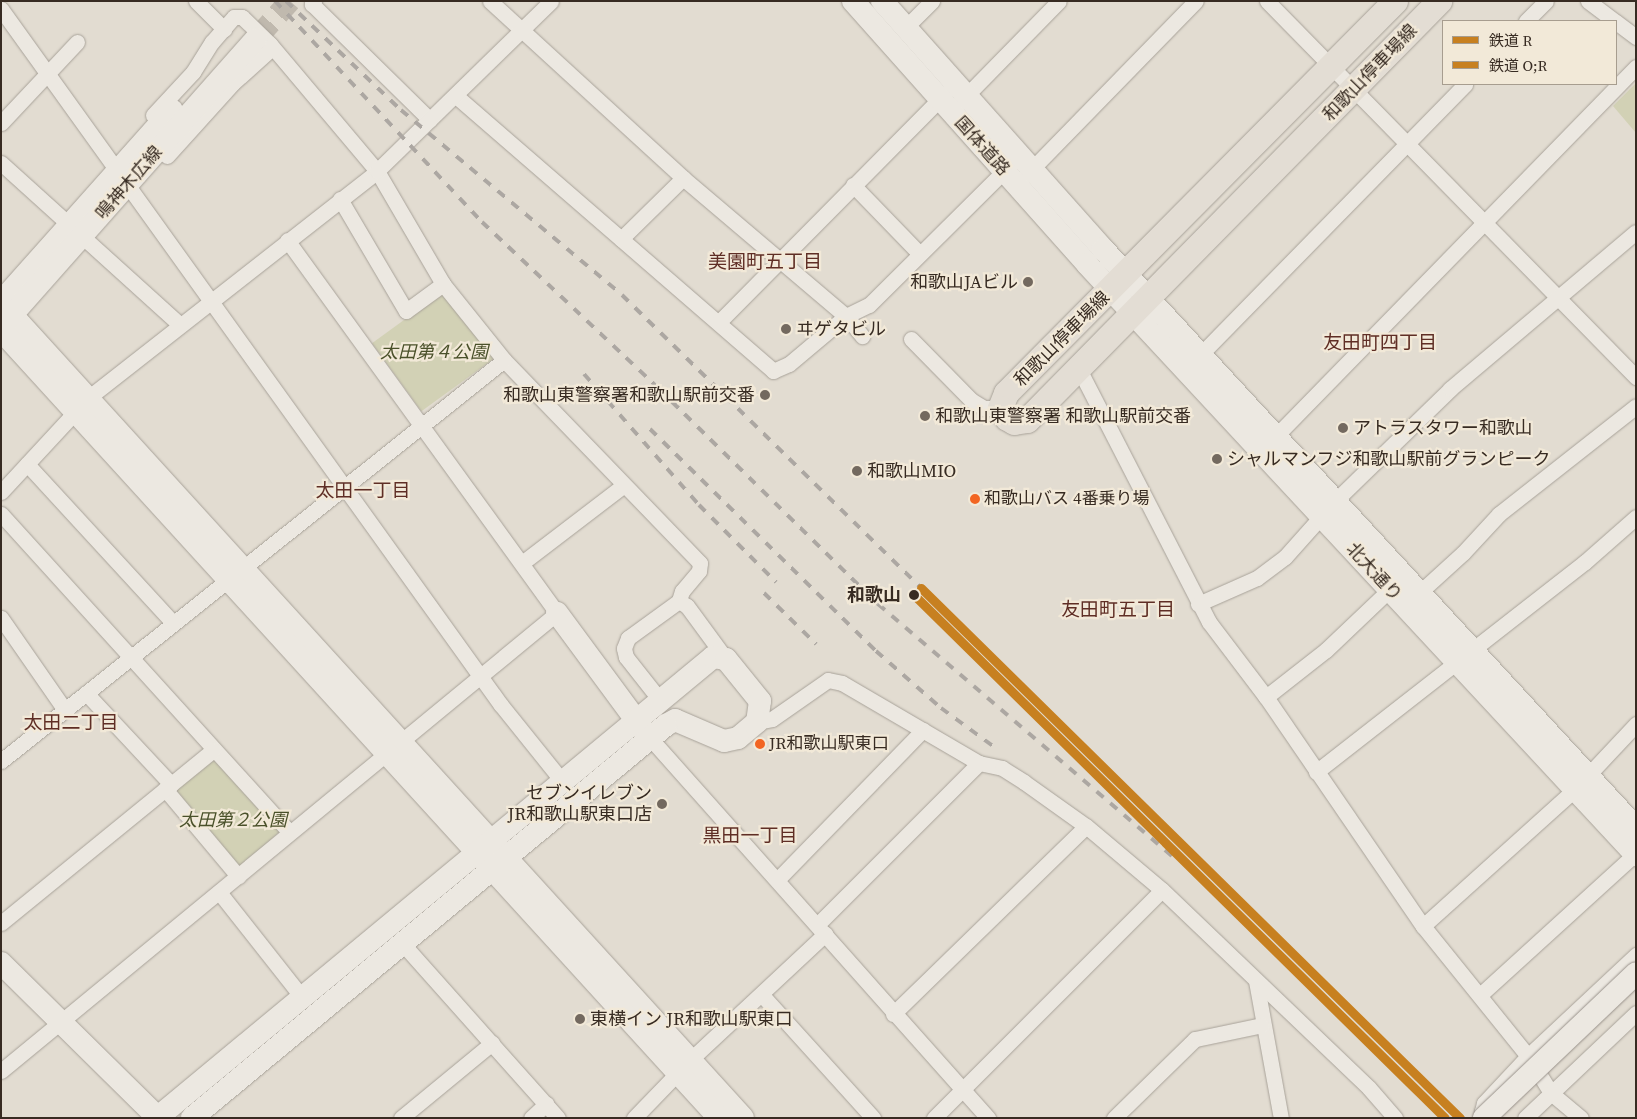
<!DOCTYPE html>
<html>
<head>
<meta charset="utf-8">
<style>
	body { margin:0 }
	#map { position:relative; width:1637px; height:1119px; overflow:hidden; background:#e2dcd1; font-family:"Source Serif 4","Noto Sans JP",serif }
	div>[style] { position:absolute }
	.green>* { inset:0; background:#d2d1b5; transform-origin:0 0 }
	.secondary-tunnel>* { height:22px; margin-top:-11px; transform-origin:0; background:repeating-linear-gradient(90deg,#c0b9ae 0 22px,transparent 0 33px) }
	.roads { filter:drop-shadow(0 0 1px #a8a299) drop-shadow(0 0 1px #a8a299) }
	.street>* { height:15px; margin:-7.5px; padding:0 7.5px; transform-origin:7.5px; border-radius:7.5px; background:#ece8e1 }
	.secondary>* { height:22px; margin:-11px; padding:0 11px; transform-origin:11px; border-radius:11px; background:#ece8e1 }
	.primary>* { height:25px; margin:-12.5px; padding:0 12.5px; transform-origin:12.5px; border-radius:12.5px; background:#e3ddd4 }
	.rail>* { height:4px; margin-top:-2px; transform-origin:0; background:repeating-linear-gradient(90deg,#aca7a2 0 9px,transparent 0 18px) }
	.bridges { filter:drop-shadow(0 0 1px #98918a) drop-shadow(0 0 1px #98918a) }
	.secondary-bridge>* { height:22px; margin:-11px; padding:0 11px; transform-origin:11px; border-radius:11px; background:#ece8e1 }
	.rail-1>* { height:9px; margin:-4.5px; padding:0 4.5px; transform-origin:4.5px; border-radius:4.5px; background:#c78020 }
	.rail-2>* { height:9px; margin:-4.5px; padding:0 4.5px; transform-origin:4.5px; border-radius:4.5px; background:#c78020 }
	.dots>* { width:14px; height:14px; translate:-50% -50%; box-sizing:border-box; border:2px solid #f2e9d8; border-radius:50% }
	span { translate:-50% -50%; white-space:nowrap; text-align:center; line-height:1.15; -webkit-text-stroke:4.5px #f2e9d8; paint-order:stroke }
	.bus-label { font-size:17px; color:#372b22 }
	.left { translate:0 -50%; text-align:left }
	.street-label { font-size:18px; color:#372b22 }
	.poi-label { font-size:18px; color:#372b22 }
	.right { translate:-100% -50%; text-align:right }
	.park-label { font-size:18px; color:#4a512a; font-style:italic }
	.stop-label { font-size:18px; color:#372b22; font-weight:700 }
	.neighbourhood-label { font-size:19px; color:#5f2e25 }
	.frame { position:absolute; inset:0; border:2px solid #372b22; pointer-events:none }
	.legend { position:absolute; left:1442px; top:20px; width:175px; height:65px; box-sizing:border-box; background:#f2e9d8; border:1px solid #a79d8f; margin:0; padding:6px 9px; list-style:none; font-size:15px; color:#372b22 }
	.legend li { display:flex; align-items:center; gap:10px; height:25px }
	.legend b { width:25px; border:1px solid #a79d8f }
</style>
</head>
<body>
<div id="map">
	<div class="green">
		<i style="clip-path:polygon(1636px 83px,1636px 133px,1613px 106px)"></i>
		<i style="left:444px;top:291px;width:84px;height:89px;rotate:54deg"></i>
		<i style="left:213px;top:756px;width:101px;height:54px;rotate:48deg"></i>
	</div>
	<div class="secondary-tunnel">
		<i style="left:256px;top:39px;width:51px;rotate:-48.2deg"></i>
	</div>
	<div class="roads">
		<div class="street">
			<i style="left:196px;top:1px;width:40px;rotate:45deg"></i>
			<i style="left:314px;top:1px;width:4px;rotate:124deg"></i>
			<i style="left:312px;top:4px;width:165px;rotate:44.5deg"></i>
			<i style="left:490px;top:1px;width:262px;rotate:42.5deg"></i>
			<i style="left:683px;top:178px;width:214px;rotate:40.3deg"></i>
			<i style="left:846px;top:316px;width:26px;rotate:51deg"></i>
			<i style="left:1267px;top:1px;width:527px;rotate:45.54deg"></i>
			<i style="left:1588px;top:1px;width:34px;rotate:37deg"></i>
			<i style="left:1px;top:9px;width:857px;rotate:54.31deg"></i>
			<i style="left:501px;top:705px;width:99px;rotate:51.2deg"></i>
			<i style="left:1526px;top:21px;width:28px;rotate:-45deg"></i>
			<i style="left:1616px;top:22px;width:25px;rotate:37deg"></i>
			<i style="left:906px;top:27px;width:37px;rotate:-45deg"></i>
			<i style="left:456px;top:96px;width:420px;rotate:40.9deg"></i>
			<i style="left:773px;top:371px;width:17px;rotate:-24deg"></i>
			<i style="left:789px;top:364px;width:75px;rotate:-40.1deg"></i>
			<i style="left:846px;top:316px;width:25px;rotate:-26deg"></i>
			<i style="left:869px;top:305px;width:199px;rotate:-44.8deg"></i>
			<i style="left:960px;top:102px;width:141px;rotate:-45.6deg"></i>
			<i style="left:153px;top:115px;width:59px;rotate:-47.1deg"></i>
			<i style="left:193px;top:72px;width:36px;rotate:-58deg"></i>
			<i style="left:212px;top:42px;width:33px;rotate:-49deg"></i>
			<i style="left:234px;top:17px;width:8px"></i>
			<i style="left:242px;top:17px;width:39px;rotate:44deg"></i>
			<i style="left:270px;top:44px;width:166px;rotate:49.9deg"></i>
			<i style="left:377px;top:171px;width:131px;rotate:59.7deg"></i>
			<i style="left:443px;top:284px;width:97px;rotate:51.2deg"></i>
			<i style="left:504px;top:360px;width:282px;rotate:46deg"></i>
			<i style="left:700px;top:563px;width:8px;rotate:97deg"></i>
			<i style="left:699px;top:571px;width:26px;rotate:130deg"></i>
			<i style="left:682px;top:591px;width:10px;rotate:107deg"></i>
			<i style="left:1px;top:123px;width:111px;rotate:-46.8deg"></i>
			<i style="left:167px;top:156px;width:98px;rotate:-47.9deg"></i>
			<i style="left:233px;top:83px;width:52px;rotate:-41.9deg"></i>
			<i style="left:1px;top:163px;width:241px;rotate:42.1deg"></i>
			<i style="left:1026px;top:175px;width:243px;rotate:-45.7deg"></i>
			<i style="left:853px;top:185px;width:95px;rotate:45.9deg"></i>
			<i style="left:340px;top:199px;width:130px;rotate:59.5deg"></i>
			<i style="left:406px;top:311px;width:46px;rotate:-36.1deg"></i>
			<i style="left:621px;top:239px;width:87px;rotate:-44.5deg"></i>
			<i style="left:719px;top:322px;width:322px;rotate:-45.3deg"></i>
			<i style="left:911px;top:339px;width:86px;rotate:45.5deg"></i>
			<i style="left:971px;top:400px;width:15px;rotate:32deg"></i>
			<i style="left:984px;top:408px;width:16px"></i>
			<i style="left:1200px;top:355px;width:379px;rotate:-45.6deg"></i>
			<i style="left:1079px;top:369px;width:284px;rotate:62.8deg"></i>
			<i style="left:1209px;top:622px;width:94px;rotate:52.8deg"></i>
			<i style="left:1266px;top:697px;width:278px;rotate:55.6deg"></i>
			<i style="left:1423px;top:926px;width:167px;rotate:51.1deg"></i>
			<i style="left:1528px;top:1056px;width:44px;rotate:58.1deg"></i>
			<i style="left:1551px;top:1093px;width:39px;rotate:40deg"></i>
			<i style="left:1270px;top:442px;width:524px;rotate:-45.7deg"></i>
			<i style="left:27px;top:464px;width:216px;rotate:47.4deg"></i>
			<i style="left:1px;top:492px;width:128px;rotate:-47.2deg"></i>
			<i style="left:88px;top:398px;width:367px;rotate:-38.1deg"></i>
			<i style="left:377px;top:171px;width:243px;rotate:-44.3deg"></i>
			<i style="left:1px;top:514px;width:429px;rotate:47.8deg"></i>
			<i style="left:522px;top:563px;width:128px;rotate:-37.4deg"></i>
			<i style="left:1419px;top:593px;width:59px;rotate:-42.3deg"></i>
			<i style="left:1463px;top:553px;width:53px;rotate:-47.3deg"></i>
			<i style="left:1499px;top:514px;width:174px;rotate:-38.2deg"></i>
			<i style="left:679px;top:601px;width:9px;rotate:32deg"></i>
			<i style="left:687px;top:606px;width:66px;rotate:53.7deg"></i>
			<i style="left:1198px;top:604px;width:64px;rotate:-23.8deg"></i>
			<i style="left:1257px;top:578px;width:35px;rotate:-37deg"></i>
			<i style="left:1285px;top:557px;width:74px;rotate:-48.3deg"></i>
			<i style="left:1334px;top:502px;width:162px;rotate:-44.2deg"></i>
			<i style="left:1450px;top:389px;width:243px;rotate:-40.2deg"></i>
			<i style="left:1px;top:618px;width:112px;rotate:55.2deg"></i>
			<i style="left:86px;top:693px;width:125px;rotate:47deg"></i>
			<i style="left:1266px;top:697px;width:76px;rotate:-38.1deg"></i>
			<i style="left:1326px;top:650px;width:88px;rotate:-43.6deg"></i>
			<i style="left:660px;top:700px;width:55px;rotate:-128.3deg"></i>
			<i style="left:626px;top:657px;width:9px;rotate:-103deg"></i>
			<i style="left:624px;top:648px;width:11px;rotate:-68deg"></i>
			<i style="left:628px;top:638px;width:63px;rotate:-36deg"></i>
			<i style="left:757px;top:722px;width:15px;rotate:-11deg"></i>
			<i style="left:772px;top:719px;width:68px;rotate:-34.9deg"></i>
			<i style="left:828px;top:680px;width:14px;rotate:12deg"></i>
			<i style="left:842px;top:683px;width:159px;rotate:30.3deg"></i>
			<i style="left:979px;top:763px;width:24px;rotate:12deg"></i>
			<i style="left:1002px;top:768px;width:26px;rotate:32deg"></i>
			<i style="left:1024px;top:782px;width:76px;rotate:35.4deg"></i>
			<i style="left:1086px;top:826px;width:99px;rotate:40.1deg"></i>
			<i style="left:1162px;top:890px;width:286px;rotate:43.7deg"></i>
			<i style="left:1369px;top:1088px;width:40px;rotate:49deg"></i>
			<i style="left:650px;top:738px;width:509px;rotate:48.35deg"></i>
			<i style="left:1px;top:761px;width:643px;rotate:-38.56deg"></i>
			<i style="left:1316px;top:772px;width:341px;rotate:-38deg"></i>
			<i style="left:1585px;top:562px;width:68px;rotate:-41.4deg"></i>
			<i style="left:165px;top:789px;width:114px;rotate:50deg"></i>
			<i style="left:778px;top:879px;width:208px;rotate:-45.8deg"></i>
			<i style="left:219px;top:892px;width:134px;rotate:51.7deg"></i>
			<i style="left:1px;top:923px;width:274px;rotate:-39.2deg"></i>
			<i style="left:817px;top:925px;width:229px;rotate:-45deg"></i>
			<i style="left:1423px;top:926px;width:206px;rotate:-42deg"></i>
			<i style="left:1576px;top:788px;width:88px;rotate:-46.8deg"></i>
			<i style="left:402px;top:943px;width:234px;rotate:48.3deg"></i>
			<i style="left:1256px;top:981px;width:139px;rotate:79.7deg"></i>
			<i style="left:762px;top:995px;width:166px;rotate:47.9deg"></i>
			<i style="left:1480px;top:995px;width:211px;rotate:-42.3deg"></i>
			<i style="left:893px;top:1014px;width:269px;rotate:-44.2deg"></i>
			<i style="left:1px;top:1071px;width:720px;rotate:-39.48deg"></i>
			<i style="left:557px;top:613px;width:460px;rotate:-125.9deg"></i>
			<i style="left:401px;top:1118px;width:118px;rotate:-39.5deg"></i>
			<i style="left:531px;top:1118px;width:21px;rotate:-43deg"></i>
			<i style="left:634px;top:1118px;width:81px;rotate:-46deg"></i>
			<i style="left:690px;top:1060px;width:185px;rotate:-43deg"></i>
			<i style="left:934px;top:1118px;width:322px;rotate:-45deg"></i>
			<i style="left:1114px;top:1118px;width:113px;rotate:-44.3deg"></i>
			<i style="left:1195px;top:1039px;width:68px;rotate:-11.8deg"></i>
			<i style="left:1489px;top:1118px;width:10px;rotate:-135deg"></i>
			<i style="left:1482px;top:1111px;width:8px;rotate:-76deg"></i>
			<i style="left:1484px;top:1103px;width:64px;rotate:-46.9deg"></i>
			<i style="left:1528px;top:1056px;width:148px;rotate:-43.1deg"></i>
			<i style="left:1525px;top:1118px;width:153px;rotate:-43.4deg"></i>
		</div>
		<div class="secondary">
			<i style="left:853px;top:1px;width:352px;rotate:48.3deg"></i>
			<i style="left:1087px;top:264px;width:807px;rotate:47.11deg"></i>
			<i style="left:882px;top:1px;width:332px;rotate:48.3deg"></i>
			<i style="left:1103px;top:249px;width:787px;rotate:47.37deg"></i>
			<i style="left:1px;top:302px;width:257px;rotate:-48.3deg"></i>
			<i style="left:1px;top:303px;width:1102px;rotate:47.68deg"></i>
			<i style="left:2px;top:326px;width:383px;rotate:-48.5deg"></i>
			<i style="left:1px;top:330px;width:1066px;rotate:47.66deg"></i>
			<i style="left:557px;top:613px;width:147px;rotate:53.6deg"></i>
			<i style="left:1px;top:963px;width:221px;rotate:44.6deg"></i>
			<i style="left:157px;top:1118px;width:722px;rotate:-39.66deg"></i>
			<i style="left:713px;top:657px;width:13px;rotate:9deg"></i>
			<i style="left:726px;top:659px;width:54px;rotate:51deg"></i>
			<i style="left:760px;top:701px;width:21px;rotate:98deg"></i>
			<i style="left:757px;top:722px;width:25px;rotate:140deg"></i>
			<i style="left:738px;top:738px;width:14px;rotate:168deg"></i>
			<i style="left:724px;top:741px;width:53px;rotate:-156.8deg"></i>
			<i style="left:675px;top:720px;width:10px;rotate:151deg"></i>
			<i style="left:666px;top:725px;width:616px;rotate:140.34deg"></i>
		</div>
		<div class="primary">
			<i style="left:1395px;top:1px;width:552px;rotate:134.78deg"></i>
			<i style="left:1006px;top:393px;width:16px;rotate:112deg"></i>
			<i style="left:1000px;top:408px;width:12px;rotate:55deg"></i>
			<i style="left:1007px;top:418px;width:8px;rotate:30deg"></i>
			<i style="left:1014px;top:422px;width:13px;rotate:-9deg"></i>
			<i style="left:1027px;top:420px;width:588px;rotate:-45.48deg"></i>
		</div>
	</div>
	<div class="rail">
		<i style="left:275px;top:1px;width:303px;rotate:46.9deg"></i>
		<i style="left:482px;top:222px;width:243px;rotate:43.3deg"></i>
		<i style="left:659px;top:389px;width:307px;rotate:44.5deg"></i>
		<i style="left:878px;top:604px;width:389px;rotate:40.6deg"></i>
		<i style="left:286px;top:1px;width:158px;rotate:43.5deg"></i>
		<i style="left:401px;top:110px;width:288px;rotate:39.9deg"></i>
		<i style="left:622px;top:295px;width:419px;rotate:44.4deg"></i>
		<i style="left:584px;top:374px;width:174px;rotate:48.7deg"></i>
		<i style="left:699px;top:505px;width:109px;rotate:45deg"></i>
		<i style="left:650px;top:429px;width:317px;rotate:44.5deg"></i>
		<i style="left:876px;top:651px;width:86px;rotate:41.2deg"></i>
		<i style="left:941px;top:708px;width:69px;rotate:36.2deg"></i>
		<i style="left:764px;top:593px;width:73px;rotate:44.4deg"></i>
	</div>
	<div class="bridges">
		<div class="secondary-bridge">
			<i style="left:1484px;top:1118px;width:210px;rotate:-43.6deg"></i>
		</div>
	</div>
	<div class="rail-1">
		<i style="left:921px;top:588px;width:756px;rotate:44.52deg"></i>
	</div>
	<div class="rail-2">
		<i style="left:914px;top:595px;width:745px;rotate:44.57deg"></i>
	</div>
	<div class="dots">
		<i style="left:1028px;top:282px;background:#73695f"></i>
		<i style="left:786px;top:329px;background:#73695f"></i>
		<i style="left:765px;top:395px;background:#73695f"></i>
		<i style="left:925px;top:416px;background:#73695f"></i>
		<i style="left:1343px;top:428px;background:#73695f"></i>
		<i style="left:1217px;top:459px;background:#73695f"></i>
		<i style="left:857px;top:471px;background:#73695f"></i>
		<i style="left:975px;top:499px;background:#f26522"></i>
		<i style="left:914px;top:595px;background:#372b22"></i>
		<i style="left:760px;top:744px;background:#f26522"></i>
		<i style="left:662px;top:804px;background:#73695f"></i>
		<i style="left:580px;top:1019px;background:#73695f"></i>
	</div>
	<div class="bus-label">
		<span class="left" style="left:984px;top:499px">和歌山バス 4番乗り場</span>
		<span class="left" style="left:769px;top:744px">JR和歌山駅東口</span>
	</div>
	<div class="street-label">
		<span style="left:1370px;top:73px;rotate:-46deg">和歌山停車場線</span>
		<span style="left:982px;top:146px;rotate:48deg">国体道路</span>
		<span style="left:129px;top:183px;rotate:-49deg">鳴神木広線</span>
		<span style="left:1062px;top:339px;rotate:-45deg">和歌山停車場線</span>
		<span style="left:1374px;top:572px;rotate:47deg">北大通り</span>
	</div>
	<div class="poi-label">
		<span class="right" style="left:1018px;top:282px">和歌山JAビル</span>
		<span class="left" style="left:796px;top:329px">ヰゲタビル</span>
		<span class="right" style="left:755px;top:395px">和歌山東警察署和歌山駅前交番</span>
		<span class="left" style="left:935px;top:416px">和歌山東警察署 和歌山駅前交番</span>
		<span class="left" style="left:1353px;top:428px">アトラスタワー和歌山</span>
		<span class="left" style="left:1227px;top:459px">シャルマンフジ和歌山駅前グランピーク</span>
		<span class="left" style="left:867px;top:471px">和歌山MIO</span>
		<span class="right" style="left:652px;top:804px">セブンイレブン<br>JR和歌山駅東口店</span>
		<span class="left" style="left:590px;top:1019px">東横イン JR和歌山駅東口</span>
	</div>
	<div class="park-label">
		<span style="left:434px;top:352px">太田第４公園</span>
		<span style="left:233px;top:820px">太田第２公園</span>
	</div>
	<div class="stop-label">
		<span class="right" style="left:901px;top:595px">和歌山</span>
	</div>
	<div class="neighbourhood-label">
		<span style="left:765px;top:262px">美園町五丁目</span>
		<span style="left:1380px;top:343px">友田町四丁目</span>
		<span style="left:363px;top:491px">太田一丁目</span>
		<span style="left:1118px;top:610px">友田町五丁目</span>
		<span style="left:71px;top:723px">太田二丁目</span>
		<span style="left:750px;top:836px">黒田一丁目</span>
	</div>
	<div class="frame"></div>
	<ul class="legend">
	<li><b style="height:6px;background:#c78020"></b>鉄道 R</li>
	<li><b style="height:6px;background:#c78020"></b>鉄道 O;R</li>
	</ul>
</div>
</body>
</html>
